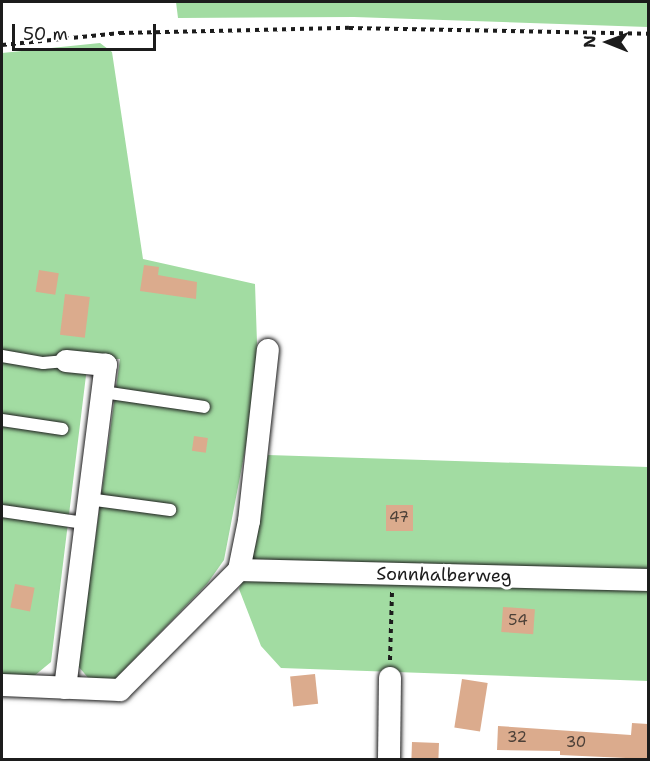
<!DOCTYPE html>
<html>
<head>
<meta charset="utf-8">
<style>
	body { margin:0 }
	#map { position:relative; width:650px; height:761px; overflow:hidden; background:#fff; font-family:"Shantell Sans",sans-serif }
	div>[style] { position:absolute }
	.green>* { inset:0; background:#a2dca2 }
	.building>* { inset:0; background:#dbab8d; transform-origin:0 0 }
	.path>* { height:4px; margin-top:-2px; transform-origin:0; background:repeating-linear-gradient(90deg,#1c1c1c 0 4.5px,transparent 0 9px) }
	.roads { filter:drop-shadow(0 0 2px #1c1c1c) drop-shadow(0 0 2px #1c1c1c) }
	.lane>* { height:12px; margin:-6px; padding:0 6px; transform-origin:6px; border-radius:6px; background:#fff }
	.street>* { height:22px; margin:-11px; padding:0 11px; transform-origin:11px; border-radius:11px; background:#fff }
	span { translate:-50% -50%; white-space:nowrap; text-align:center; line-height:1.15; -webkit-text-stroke:6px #fff; paint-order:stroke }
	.number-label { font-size:15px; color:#4c4038 }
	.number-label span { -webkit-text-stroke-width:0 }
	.street-label { font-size:18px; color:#1c1c1c }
	.frame { position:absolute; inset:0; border:3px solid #1c1c1c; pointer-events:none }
	.north { position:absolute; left:578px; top:12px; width:60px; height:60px; -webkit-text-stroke:4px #fff; paint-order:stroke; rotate:271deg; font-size:16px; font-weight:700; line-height:24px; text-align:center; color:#1c1c1c }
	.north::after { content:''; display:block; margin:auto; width:21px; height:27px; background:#1c1c1c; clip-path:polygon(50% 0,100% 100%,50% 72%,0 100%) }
	.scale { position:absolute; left:12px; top:24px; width:144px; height:27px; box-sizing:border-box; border:3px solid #1c1c1c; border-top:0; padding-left:8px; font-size:18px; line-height:21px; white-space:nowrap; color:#1c1c1c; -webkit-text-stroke:4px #fff; paint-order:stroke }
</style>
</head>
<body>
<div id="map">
	<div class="green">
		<i style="clip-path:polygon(176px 2px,648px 2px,648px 27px,354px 17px,178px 18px)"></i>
		<i style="clip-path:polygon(100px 43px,112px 52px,143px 259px,255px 284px,257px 343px,253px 409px,224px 560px,207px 584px,114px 680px,90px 680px,78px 666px,120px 359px,88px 359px,51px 662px,34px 676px,2px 675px,2px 53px)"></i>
		<i style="clip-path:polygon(268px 455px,648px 467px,648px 681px,281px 668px,261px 646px,239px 589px,256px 544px)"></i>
	</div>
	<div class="building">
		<i style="clip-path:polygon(144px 265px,159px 267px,158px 275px,197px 282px,196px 299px,140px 291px)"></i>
		<i style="left:39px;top:270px;width:20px;height:22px;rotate:9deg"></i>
		<i style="left:65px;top:294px;width:25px;height:41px;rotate:7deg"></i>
		<i style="left:194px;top:436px;width:14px;height:15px;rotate:8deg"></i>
		<i style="left:386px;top:505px;width:27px;height:26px"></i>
		<i style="left:15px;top:584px;width:20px;height:24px;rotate:11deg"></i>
		<i style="left:503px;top:607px;width:32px;height:25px;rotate:4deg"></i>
		<i style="left:315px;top:674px;width:30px;height:25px;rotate:84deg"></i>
		<i style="left:462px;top:679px;width:26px;height:49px;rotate:9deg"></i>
		<i style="clip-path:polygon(632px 723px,648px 724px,648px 759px,560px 755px,560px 751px,497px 750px,498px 726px,631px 735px)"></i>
		<i style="left:412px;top:742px;width:27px;height:17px;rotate:2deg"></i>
	</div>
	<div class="path">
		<i style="left:2px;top:45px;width:119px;rotate:-5.8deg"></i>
		<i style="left:120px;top:33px;width:229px;rotate:-1.3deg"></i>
		<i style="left:349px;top:28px;width:299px;rotate:1.1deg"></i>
		<i style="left:390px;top:660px;width:68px;rotate:-88.3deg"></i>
	</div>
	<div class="roads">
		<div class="lane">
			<i style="left:2px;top:356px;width:42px;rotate:9.7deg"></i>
			<i style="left:43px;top:363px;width:23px;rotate:-5deg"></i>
			<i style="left:103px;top:392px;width:102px;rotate:8.4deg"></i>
			<i style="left:2px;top:420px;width:61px;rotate:8.5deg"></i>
			<i style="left:88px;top:499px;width:83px;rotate:7.6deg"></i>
			<i style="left:2px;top:511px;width:83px;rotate:8.3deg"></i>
		</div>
		<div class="street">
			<i style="left:239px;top:570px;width:50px;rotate:-78.5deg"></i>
			<i style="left:249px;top:521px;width:172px;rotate:-83.7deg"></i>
			<i style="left:2px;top:685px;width:118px;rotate:2.4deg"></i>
			<i style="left:120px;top:690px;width:169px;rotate:-45.2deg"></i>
			<i style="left:239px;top:570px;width:409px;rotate:1.4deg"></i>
			<i style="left:65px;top:688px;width:326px;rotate:-82.8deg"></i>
			<i style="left:106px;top:365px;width:40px;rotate:-174.3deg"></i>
			<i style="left:389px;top:760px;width:82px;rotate:-89.3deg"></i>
		</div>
	</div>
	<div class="number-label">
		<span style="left:399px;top:518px">47</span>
		<span style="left:518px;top:621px">54</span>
		<span style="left:517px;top:738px">32</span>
		<span style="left:576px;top:743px">30</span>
	</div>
	<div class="street-label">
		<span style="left:444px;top:575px;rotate:1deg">Sonnhalberweg</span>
	</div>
	<div class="frame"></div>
	<div class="north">N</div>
	<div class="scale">50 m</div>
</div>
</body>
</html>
